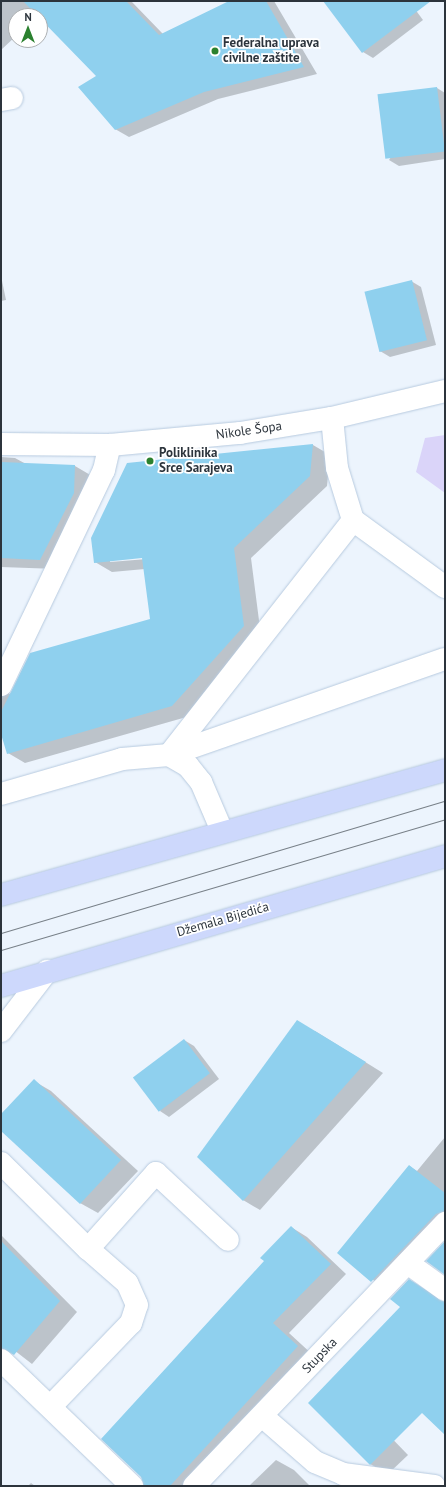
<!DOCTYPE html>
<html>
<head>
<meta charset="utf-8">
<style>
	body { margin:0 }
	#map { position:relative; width:446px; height:1487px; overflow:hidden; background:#ecf4fd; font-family:"PT Sans",sans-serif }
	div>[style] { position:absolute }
	.green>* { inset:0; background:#dad4f9 }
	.shadow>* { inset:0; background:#0003 }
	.building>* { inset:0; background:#8fd0ee; transform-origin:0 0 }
	.roads { filter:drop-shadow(0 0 1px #b7cadf) drop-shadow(0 0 1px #b7cadf) }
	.minor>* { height:22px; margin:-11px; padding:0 11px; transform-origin:11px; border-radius:11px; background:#fff }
	.major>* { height:22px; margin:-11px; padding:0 11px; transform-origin:11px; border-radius:11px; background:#cdd8fc }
	.tram>* { height:1px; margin:-0.5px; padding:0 0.5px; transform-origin:0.5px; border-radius:0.5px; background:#788088 }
	.dots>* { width:11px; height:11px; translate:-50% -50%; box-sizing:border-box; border:2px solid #fff; border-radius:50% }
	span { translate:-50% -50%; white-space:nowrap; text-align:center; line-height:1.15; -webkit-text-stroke:3.5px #fff; paint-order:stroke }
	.poi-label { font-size:13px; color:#2c343c; font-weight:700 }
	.left { translate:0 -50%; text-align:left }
	.street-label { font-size:13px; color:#2c343c }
	.frame { position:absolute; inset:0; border:2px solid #2c343c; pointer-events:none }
	.north { position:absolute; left:8px; top:8px; width:40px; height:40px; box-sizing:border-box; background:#fff; border:1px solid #abaeb1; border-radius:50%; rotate:0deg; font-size:11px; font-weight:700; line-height:16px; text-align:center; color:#2c343c }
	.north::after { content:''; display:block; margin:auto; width:14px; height:18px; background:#2b812f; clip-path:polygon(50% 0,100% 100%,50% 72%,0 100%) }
</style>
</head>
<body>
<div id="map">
	<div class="green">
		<i style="clip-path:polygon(445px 435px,445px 493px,416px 472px,425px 438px)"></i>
	</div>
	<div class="shadow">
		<i style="clip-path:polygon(1px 1px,131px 1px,163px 34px,231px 1px,274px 1px,317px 74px,218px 99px,129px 137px,115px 129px,98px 76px,38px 15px,16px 16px,16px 36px,1px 50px)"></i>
		<i style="clip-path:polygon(327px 1px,409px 1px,423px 20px,373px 58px,363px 52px)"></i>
		<i style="clip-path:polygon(437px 88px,445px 93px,445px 159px,399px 166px,389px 160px)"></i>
		<i style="clip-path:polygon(1px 276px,6px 300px,1px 301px)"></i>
		<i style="clip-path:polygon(411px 281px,421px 287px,436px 345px,390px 357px,380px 351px)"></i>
		<i style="clip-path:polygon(evenodd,313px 445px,330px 455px,327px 486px,251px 558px,261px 636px,190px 716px,25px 763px,8px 753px,1px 731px,1px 677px,10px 685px,9px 694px,151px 620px,145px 569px,112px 572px,95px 562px,128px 464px,313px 445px,147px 557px,147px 559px,110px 562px,110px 560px,147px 557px)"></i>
		<i style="clip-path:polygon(1px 457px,15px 458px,26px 464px,75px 466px,92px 476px,57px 569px,1px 567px)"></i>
		<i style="clip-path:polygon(315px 1031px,383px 1073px,260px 1210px,243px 1200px)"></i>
		<i style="clip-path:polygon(184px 1040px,194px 1046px,219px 1079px,169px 1117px,160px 1111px)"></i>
		<i style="clip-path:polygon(34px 1081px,51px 1091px,138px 1171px,98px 1213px,80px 1203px,1px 1130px,1px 1116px)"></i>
		<i style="clip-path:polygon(445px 1137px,445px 1232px,388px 1291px,338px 1253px,409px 1166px,417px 1171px)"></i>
		<i style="clip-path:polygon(291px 1227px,307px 1237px,346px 1274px,289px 1333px,314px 1356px,195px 1486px,144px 1486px,142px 1476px)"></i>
		<i style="clip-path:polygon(1px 1235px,77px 1312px,32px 1364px,1px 1340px)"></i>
		<i style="clip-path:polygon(347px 1392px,408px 1455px,388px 1474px,370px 1464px)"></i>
		<i style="clip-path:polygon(276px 1460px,294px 1470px,310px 1486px,249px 1486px)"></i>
		<i style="clip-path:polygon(31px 1483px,35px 1486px,28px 1486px)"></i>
	</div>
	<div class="building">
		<i style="clip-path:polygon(23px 1px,126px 1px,159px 35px,229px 1px,266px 1px,304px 67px,204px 92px,115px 130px,78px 87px,96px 76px)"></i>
		<i style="clip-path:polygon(323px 1px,431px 1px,362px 53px)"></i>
		<i style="left:437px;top:87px;width:65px;height:60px;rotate:83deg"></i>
		<i style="left:412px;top:280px;width:62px;height:49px;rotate:76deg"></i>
		<i style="clip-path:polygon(313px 444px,310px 476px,234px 548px,244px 626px,172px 706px,7px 754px,1px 734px,1px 712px,30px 653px,150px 619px,142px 558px,94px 563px,91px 538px,127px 463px)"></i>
		<i style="clip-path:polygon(1px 462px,75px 465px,74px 493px,40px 560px,1px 558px)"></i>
		<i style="clip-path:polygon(297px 1020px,366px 1062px,243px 1201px,197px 1157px)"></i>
		<i style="left:184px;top:1039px;width:43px;height:64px;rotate:53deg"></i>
		<i style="clip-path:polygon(34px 1079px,121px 1160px,80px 1204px,1px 1131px,1px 1114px)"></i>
		<i style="clip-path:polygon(409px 1165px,445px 1193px,445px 1211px,436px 1214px,371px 1282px,337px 1253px)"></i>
		<i style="clip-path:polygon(291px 1226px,331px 1264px,273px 1323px,298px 1346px,170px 1486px,144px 1486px,141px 1477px,101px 1439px,264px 1261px,260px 1258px)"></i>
		<i style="clip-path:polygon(1px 1241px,60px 1301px,14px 1355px,1px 1348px)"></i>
		<i style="clip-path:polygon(445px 1241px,445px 1275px,426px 1261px)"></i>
		<i style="clip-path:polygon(409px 1279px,445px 1302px,445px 1435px,422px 1413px,370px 1465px,308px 1403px,400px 1307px,390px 1299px)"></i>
	</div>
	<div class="roads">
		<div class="minor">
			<i style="left:1px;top:100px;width:11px;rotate:-10deg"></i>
			<i style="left:332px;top:418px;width:50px;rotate:84.3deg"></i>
			<i style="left:337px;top:468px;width:54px;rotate:72.9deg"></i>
			<i style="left:353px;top:520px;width:114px;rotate:36.1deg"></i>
			<i style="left:1px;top:444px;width:109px;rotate:0.5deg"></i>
			<i style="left:110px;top:445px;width:131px;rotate:-5.3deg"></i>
			<i style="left:240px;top:433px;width:93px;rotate:-9.3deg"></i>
			<i style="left:332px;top:418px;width:116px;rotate:-13.4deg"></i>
			<i style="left:1px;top:685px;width:238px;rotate:-64.4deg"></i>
			<i style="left:104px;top:470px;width:26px;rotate:-77deg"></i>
			<i style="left:169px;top:755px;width:298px;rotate:-51.9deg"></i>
			<i style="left:169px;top:755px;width:292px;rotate:-19.2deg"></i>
			<i style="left:1px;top:794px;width:126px;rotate:-16.1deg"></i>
			<i style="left:122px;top:759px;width:47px;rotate:-4.9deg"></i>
			<i style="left:169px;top:755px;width:22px;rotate:30deg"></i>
			<i style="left:188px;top:766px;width:21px;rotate:51deg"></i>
			<i style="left:201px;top:782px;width:53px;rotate:66.8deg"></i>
			<i style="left:1px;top:1031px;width:76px;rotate:-52.5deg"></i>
			<i style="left:1px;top:1163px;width:122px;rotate:44.7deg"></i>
			<i style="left:88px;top:1249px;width:102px;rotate:-48.2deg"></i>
			<i style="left:156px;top:1173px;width:98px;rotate:42.9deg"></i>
			<i style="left:409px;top:1264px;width:44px;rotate:35.8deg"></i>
			<i style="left:1px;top:1360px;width:182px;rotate:43.9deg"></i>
			<i style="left:51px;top:1406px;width:115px;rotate:-46.1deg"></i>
			<i style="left:131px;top:1323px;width:19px;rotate:-72deg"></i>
			<i style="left:137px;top:1305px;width:24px;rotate:-114deg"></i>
			<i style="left:127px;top:1283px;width:52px;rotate:-138.9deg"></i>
			<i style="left:262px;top:1416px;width:70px;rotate:41deg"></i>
			<i style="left:315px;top:1462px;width:30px;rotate:23deg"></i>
			<i style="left:343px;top:1474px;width:92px;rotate:7.5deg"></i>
			<i style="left:194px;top:1486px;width:364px;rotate:-46.3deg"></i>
		</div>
		<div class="major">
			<i style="left:1px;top:895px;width:461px;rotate:-15.7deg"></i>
			<i style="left:1px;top:986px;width:463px;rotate:-16.3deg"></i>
		</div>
	</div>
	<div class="tram">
		<i style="left:1px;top:933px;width:463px;rotate:-16.6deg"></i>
		<i style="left:1px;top:950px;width:463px;rotate:-16.4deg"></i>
	</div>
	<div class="dots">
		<i style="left:215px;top:51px;background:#2b812f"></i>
		<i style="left:150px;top:461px;background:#2b812f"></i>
	</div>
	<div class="poi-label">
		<span class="left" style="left:223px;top:51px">Federalna uprava<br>civilne zaštite</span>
		<span class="left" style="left:159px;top:461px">Poliklinika<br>Srce Sarajeva</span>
	</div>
	<div class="street-label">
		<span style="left:249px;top:431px;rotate:-8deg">Nikole Šopa</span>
		<span style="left:223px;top:920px;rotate:-16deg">Džemala Bijedića</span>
		<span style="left:320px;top:1356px;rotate:-46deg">Stupska</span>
	</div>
	<div class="frame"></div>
	<div class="north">N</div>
</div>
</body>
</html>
